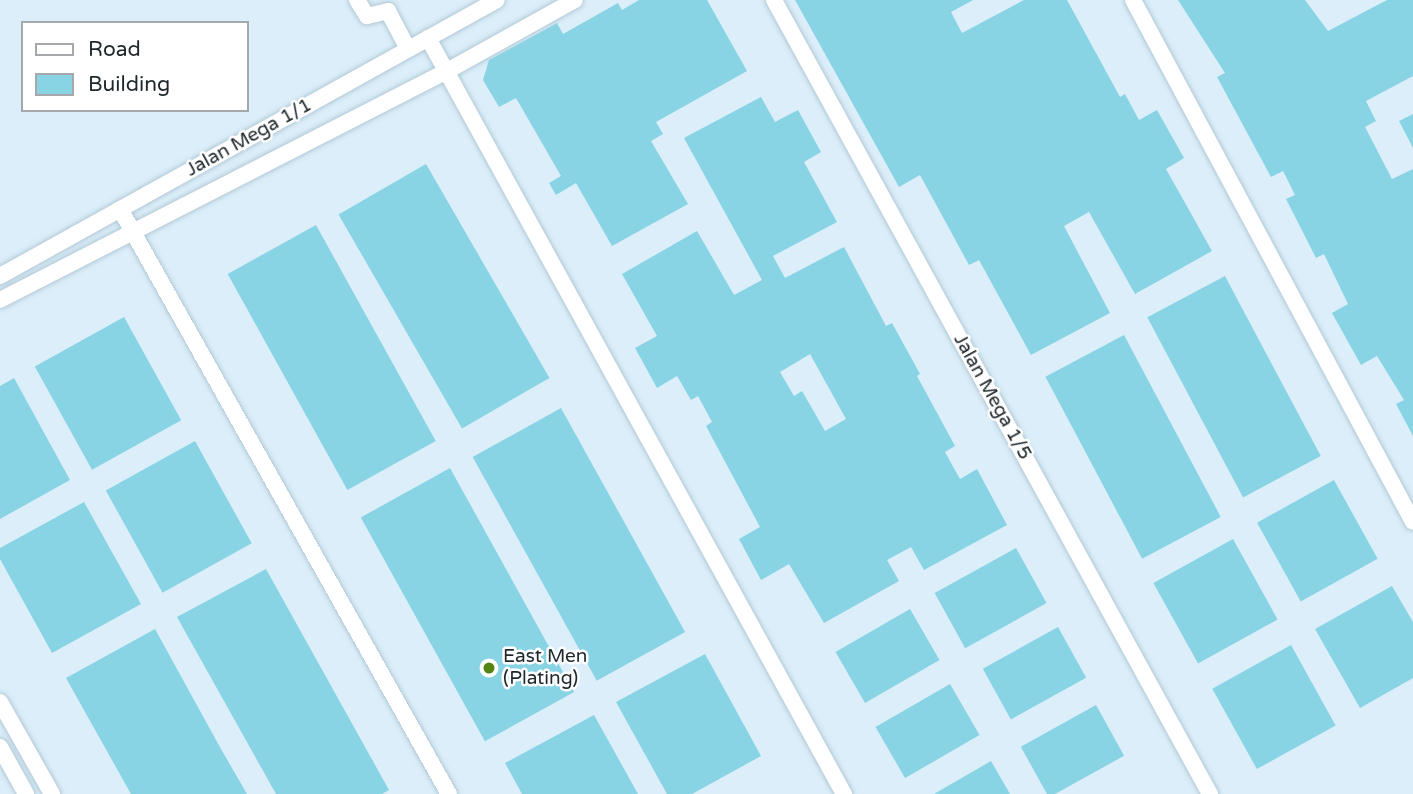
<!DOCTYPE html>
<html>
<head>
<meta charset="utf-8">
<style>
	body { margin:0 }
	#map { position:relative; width:1413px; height:794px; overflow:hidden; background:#eef7fd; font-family:"Varela Round",sans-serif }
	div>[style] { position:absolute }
	.built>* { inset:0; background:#dbeef9 }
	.building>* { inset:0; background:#88d4e4; transform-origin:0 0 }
	.roads { filter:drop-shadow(0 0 2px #b2c9d6) drop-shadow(0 0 2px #b2c9d6) }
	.minor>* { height:16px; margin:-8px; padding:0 8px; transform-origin:8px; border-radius:8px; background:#fff }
	.dots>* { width:19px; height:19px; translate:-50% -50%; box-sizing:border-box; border:4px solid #fff; border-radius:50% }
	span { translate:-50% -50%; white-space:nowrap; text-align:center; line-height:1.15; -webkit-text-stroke:5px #fff; paint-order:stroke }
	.street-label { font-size:19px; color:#1e272c }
	.poi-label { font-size:19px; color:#1e272c }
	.left { translate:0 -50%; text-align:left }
	.legend { position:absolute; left:21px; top:21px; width:228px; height:91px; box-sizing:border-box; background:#fff; border:2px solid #a5a9ab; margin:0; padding:9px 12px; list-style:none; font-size:21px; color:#1e272c }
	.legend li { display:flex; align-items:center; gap:14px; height:35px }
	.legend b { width:35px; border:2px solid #a5a9ab }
</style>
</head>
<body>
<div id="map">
	<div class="built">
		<i style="clip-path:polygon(evenodd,0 0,1413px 0,1413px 794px,0 794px,0 0,23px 23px,247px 23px,247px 110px,23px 110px,23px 23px)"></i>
	</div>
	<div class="building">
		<i style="clip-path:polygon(639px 0,707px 0,747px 71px,656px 122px,663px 134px,651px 141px,688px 204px,612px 246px,576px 183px,556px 195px,549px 183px,561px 176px,516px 98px,499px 107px,483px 80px,489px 60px,557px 23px,563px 34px,618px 3px,622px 10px)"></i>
		<i style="clip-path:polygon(795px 0,973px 0,951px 12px,962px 33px,1024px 0,1067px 0,1120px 97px,1125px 94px,1139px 120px,1157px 110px,1184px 158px,1166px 169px,1212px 251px,1135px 294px,1089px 212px,1064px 226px,1110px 313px,1031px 355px,979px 260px,969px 265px,920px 175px,899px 187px)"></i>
		<i style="clip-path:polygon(1178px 0,1305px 0,1328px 31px,1387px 0,1413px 0,1413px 76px,1366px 101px,1376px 121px,1365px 127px,1392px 179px,1413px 169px,1413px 436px,1396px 404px,1404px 400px,1377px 356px,1361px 365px,1332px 313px,1348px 304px,1324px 254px,1316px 258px,1286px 199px,1295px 195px,1283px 171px,1271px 177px,1217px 77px,1225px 73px)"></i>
		<i style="clip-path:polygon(evenodd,761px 97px,775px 122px,798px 110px,821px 152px,804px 162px,837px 222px,773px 256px,785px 278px,844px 247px,886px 326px,892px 323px,920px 374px,917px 376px,955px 446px,945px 452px,960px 479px,977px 469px,1007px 525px,924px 570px,911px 547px,887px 560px,899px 581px,824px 623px,789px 564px,761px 580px,739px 539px,760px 527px,706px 426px,712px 422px,698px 396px,691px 400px,677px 376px,657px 388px,635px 348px,657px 336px,622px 274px,697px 231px,734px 295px,762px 280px,684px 138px,761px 97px,810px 354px,846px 419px,825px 431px,802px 391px,794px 396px,780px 372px,810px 354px)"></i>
		<i style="clip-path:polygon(1413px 114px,1413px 148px,1399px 121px)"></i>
		<i style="left:426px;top:164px;width:247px;height:101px;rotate:60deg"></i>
		<i style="left:316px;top:225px;width:247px;height:101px;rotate:61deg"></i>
		<i style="left:1225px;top:276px;width:204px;height:88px;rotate:62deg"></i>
		<i style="left:124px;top:317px;width:118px;height:102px;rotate:61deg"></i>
		<i style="left:1124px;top:335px;width:206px;height:89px;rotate:62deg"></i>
		<i style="clip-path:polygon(14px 378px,70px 480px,0 519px,0 386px)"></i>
		<i style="left:561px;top:408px;width:256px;height:101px;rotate:61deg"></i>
		<i style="left:195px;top:441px;width:117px;height:102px;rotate:61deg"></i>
		<i style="left:450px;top:468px;width:256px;height:102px;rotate:61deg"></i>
		<i style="left:1334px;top:480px;width:90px;height:88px;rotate:61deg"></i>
		<i style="clip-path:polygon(84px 502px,141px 604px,52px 653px,0 559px,0 548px)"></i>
		<i style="left:1233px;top:539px;width:92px;height:91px;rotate:61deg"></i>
		<i style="left:1016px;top:548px;width:63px;height:93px;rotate:61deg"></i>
		<i style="clip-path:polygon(266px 569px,389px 790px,382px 794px,276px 794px,177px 617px)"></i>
		<i style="clip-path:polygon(1392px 586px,1413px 622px,1413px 678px,1360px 708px,1315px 629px)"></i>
		<i style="left:910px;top:609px;width:59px;height:86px;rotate:60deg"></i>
		<i style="left:1058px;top:627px;width:58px;height:86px;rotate:61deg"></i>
		<i style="clip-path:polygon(155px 629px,221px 749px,247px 794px,131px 794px,66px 678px)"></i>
		<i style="left:1291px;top:645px;width:92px;height:90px;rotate:61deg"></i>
		<i style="clip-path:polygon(705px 654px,761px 756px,692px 794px,667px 794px,616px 702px)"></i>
		<i style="left:950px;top:684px;width:59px;height:86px;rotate:60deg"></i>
		<i style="left:1096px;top:705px;width:58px;height:86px;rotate:61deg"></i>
		<i style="clip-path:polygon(594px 715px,638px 794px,522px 794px,505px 763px)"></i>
		<i style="clip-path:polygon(991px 761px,1010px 794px,934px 794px)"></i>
	</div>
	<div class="roads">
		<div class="minor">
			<i style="left:357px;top:0;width:19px;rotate:58deg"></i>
			<i style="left:367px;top:16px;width:22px;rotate:-13deg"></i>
			<i style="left:388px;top:11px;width:43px;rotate:62.2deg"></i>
			<i style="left:774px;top:0;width:906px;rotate:61.23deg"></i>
			<i style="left:1133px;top:0;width:592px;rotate:61.79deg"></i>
			<i style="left:428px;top:38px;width:863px;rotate:61.18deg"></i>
			<i style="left:120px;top:209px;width:671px;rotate:60.65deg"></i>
			<i style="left:0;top:276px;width:568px;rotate:-29.04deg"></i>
			<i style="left:0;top:300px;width:502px;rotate:-27.13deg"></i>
			<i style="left:447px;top:71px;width:146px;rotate:-29deg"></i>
			<i style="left:0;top:702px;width:106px;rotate:60.5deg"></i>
			<i style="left:0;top:747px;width:54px;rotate:61deg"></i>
		</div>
	</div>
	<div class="dots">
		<i style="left:489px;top:668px;background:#568414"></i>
	</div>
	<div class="street-label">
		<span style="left:249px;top:138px;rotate:-29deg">Jalan Mega 1/1</span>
		<span style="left:992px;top:397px;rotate:61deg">Jalan Mega 1/5</span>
	</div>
	<div class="poi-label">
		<span class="left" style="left:503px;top:668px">East Men<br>(Plating)</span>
	</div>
	<ul class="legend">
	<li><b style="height:9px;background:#fff"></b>Road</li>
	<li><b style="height:19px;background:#88d4e4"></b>Building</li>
	</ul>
</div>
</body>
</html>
